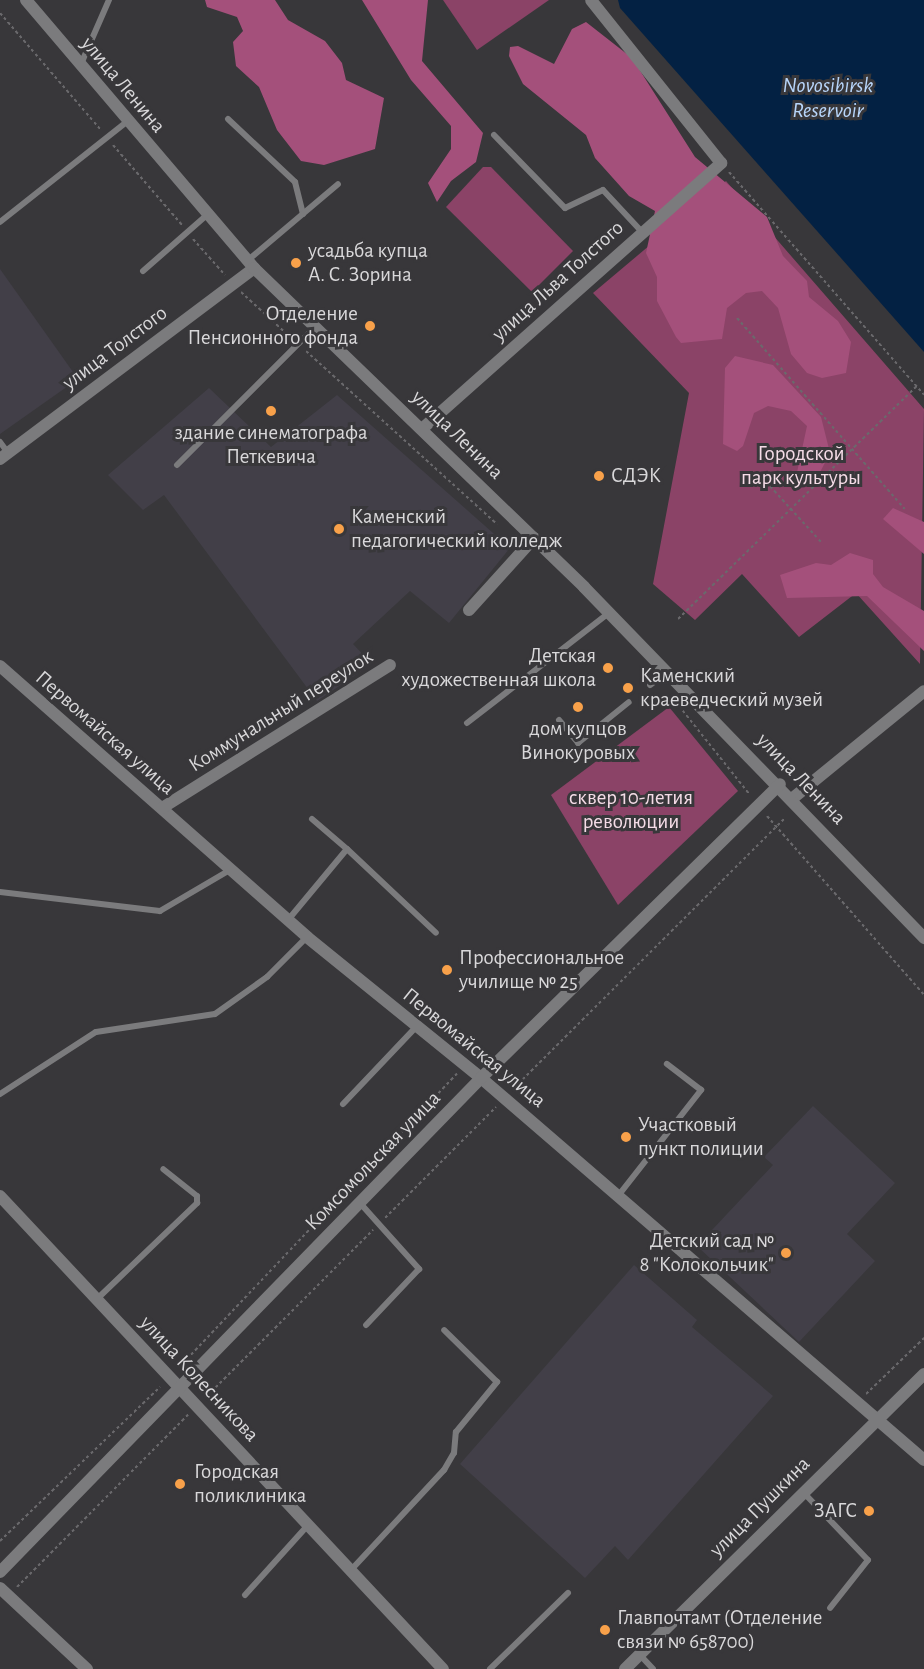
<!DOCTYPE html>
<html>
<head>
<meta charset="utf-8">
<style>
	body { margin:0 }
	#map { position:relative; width:924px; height:1669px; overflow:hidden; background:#38373a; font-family:"Alegreya Sans",sans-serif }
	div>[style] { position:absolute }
	.built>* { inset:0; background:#423f48 }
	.green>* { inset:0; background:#8b4367 }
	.forest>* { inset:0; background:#a4507b }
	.water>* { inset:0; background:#032143 }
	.path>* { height:2px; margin-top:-1px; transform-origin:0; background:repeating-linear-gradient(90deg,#6a696c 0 3px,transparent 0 6px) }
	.service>* { height:6px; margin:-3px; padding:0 3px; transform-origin:3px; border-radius:3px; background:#7b7b7d }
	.minor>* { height:12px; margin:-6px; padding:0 6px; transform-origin:6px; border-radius:6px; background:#7b7b7d }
	.tertiary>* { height:12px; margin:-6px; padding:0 6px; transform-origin:6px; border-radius:6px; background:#7b7b7d }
	.dots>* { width:16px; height:16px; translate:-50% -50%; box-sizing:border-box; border:3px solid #38373a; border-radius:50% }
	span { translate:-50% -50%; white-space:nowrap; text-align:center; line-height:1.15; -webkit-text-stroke:6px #38373a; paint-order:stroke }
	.street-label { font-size:21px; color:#d9d8da }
	.poi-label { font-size:21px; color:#d9d8da }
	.left { translate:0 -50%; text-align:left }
	.right { translate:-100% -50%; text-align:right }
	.park-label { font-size:21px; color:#f5dce7 }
	.water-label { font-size:22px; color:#b7d5fa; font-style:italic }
</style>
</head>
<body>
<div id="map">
	<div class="built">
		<i style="clip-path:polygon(0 269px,78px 379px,0 434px)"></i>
		<i style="clip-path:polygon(209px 388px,271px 447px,337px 395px,510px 548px,449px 623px,410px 591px,353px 644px,372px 664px,317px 701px,164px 495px,143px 510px,108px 475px)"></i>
		<i style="clip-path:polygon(813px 1106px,895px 1183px,847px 1234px,875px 1261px,799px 1342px,697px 1246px,773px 1165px,764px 1157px)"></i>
		<i style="clip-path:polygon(634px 1265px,697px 1320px,692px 1327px,773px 1396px,628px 1560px,615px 1546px,585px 1578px,460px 1464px)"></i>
	</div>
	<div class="green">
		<i style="clip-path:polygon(443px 0,549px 0,477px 50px)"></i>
		<i style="clip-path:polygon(483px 167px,491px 167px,573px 251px,532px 292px,446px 207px)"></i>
		<i style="clip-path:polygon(726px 181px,924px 409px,920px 664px,856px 593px,799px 637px,742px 574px,695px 620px,653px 584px,689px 393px,593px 293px)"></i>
		<i style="clip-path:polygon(669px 707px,738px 791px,618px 905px,551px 795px)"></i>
	</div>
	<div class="forest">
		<i style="clip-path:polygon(205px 0,275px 0,288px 20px,325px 41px,342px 63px,346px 80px,384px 98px,375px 149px,324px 165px,301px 161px,277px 130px,259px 87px,236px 66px,233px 42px,243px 31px,237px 17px,207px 7px)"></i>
		<i style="clip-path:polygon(362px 0,428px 0,422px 61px,483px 133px,476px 162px,451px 181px,437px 202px,428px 183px,451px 149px,451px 126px,411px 80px)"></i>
		<i style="clip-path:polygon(586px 22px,632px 58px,695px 157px,767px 217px,783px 256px,807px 281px,809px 297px,838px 321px,851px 342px,846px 373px,822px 378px,807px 373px,791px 354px,778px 308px,762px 291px,746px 293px,727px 308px,722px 339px,681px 343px,676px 337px,657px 301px,657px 277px,646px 253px,655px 211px,629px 196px,595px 158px,586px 135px,523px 84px,509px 56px,510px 47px,518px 46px,554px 64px,572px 29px)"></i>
		<i style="clip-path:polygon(735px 356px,773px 365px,821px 417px,830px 453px,816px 480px,809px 485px,796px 477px,807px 426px,791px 411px,768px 406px,754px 413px,743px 446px,737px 451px,723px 444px,725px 368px)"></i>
		<i style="clip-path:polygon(893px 508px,924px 522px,924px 554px,883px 519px)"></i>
		<i style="clip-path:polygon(850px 553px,873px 560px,873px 574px,883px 587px,924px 611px,924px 651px,867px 596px,787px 598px,780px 575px,816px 563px,831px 565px)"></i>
	</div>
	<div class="water">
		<i style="clip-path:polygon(618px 0,924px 0,924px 352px,620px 8px)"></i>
	</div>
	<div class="path">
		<i style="left:0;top:13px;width:153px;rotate:49.2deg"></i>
		<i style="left:113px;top:145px;width:106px;rotate:49.2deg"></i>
		<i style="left:729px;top:172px;width:296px;rotate:48.8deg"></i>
		<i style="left:193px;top:239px;width:48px;rotate:48.4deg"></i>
		<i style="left:241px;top:292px;width:67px;rotate:42.6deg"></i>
		<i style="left:737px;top:318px;width:254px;rotate:48.7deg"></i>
		<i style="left:306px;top:351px;width:258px;rotate:42.2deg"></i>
		<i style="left:758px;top:473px;width:93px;rotate:47.6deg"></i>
		<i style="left:678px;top:619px;width:334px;rotate:-44.3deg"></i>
		<i style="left:679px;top:706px;width:114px;rotate:51.4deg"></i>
		<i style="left:767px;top:816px;width:238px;rotate:48.7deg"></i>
		<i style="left:514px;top:1088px;width:384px;rotate:-44.9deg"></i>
		<i style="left:385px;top:1218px;width:157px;rotate:-45deg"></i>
		<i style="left:187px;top:1359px;width:393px;rotate:-46.6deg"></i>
		<i style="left:866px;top:1394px;width:81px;rotate:-44deg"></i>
		<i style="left:207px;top:1396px;width:235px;rotate:-45deg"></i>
		<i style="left:0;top:1541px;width:222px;rotate:-43.9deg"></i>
		<i style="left:17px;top:1587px;width:243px;rotate:-45.2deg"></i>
	</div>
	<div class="service">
		<i style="left:81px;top:64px;width:70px;rotate:-66.4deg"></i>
		<i style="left:228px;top:119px;width:92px;rotate:43.2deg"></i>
		<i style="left:295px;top:182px;width:33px;rotate:76deg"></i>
		<i style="left:494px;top:135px;width:102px;rotate:45.8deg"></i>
		<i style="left:565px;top:208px;width:42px;rotate:-25.3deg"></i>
		<i style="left:603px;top:190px;width:57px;rotate:47.1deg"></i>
		<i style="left:0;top:222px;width:163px;rotate:-38.3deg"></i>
		<i style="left:247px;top:261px;width:119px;rotate:-40.2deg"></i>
		<i style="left:143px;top:271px;width:86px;rotate:-41.2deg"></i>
		<i style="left:0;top:442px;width:14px;rotate:54deg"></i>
		<i style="left:177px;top:465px;width:195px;rotate:-45deg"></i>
		<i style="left:650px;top:685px;width:21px;rotate:-37deg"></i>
		<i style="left:559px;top:720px;width:30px;rotate:50deg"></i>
		<i style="left:578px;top:743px;width:65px;rotate:-38.8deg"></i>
		<i style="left:467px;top:723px;width:180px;rotate:-37.8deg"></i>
		<i style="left:312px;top:819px;width:46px;rotate:40.6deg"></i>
		<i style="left:0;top:892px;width:161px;rotate:6.8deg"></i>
		<i style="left:160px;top:911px;width:81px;rotate:-30.4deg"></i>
		<i style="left:288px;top:920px;width:92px;rotate:-50.3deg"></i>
		<i style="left:347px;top:849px;width:122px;rotate:43.3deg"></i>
		<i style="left:0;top:1094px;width:114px;rotate:-32.9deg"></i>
		<i style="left:96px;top:1032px;width:120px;rotate:-8.6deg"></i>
		<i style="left:215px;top:1014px;width:64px;rotate:-35.4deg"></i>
		<i style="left:267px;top:977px;width:57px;rotate:-45deg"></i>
		<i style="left:343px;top:1104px;width:108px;rotate:-46.5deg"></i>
		<i style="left:618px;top:1196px;width:135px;rotate:-51.9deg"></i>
		<i style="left:701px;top:1090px;width:43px;rotate:-142.6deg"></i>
		<i style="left:360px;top:1203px;width:89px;rotate:48.2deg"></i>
		<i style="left:419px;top:1269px;width:77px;rotate:133.4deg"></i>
		<i style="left:97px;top:1299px;width:139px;rotate:-43.8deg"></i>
		<i style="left:197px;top:1203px;width:7px;rotate:-90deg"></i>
		<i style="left:197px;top:1196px;width:43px;rotate:-141.5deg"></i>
		<i style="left:803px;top:1492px;width:94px;rotate:46.3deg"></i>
		<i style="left:868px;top:1560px;width:61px;rotate:128.4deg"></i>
		<i style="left:351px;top:1570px;width:137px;rotate:-47.1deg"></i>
		<i style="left:444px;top:1470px;width:20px;rotate:-60deg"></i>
		<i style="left:454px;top:1453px;width:21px;rotate:-85deg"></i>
		<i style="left:456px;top:1432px;width:65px;rotate:-50.6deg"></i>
		<i style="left:497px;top:1382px;width:74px;rotate:-135.5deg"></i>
		<i style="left:245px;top:1595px;width:94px;rotate:-48deg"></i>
		<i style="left:640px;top:1655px;width:19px;rotate:47deg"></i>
		<i style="left:490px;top:1669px;width:109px;rotate:-44.3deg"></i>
	</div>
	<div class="minor">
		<i style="left:423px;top:428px;width:399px;rotate:-41.6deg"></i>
		<i style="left:721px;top:163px;width:208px;rotate:-128.6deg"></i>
		<i style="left:0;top:459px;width:318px;rotate:-36.9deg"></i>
		<i style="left:469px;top:610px;width:97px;rotate:-47.9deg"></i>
		<i style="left:0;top:666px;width:409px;rotate:41.4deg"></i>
		<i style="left:307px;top:937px;width:224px;rotate:39deg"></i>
		<i style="left:793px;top:798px;width:169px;rotate:-39.2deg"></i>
		<i style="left:162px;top:808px;width:269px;rotate:-32.1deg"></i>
		<i style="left:0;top:1588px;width:119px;rotate:43deg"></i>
	</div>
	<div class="tertiary">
		<i style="left:26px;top:0;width:352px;rotate:49.6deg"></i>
		<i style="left:254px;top:268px;width:459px;rotate:44deg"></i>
		<i style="left:584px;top:587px;width:489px;rotate:45.9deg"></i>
		<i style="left:481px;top:1078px;width:585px;rotate:40.77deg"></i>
		<i style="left:0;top:1196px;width:648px;rotate:46.88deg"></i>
		<i style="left:0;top:1572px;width:689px;rotate:-45.76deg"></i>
		<i style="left:481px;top:1078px;width:419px;rotate:-44.5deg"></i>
		<i style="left:625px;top:1669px;width:420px;rotate:-44.6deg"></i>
	</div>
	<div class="dots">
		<i style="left:296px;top:263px;background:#f8a14a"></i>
		<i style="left:370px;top:326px;background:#f8a14a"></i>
		<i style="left:271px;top:411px;background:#f8a14a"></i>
		<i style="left:599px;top:476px;background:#f8a14a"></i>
		<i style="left:339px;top:529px;background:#f8a14a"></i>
		<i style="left:608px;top:668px;background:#f8a14a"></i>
		<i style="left:628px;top:688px;background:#f8a14a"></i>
		<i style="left:578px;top:707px;background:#f8a14a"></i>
		<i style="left:447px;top:970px;background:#f8a14a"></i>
		<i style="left:626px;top:1137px;background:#f8a14a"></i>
		<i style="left:786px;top:1253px;background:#f8a14a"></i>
		<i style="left:180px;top:1484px;background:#f8a14a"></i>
		<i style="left:869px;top:1511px;background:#f8a14a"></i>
		<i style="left:605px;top:1630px;background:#f8a14a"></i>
	</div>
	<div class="street-label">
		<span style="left:123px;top:85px;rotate:50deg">улица Ленина</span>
		<span style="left:558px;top:281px;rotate:-42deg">улица Льва Толстого</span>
		<span style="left:115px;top:348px;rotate:-37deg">улица Толстого</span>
		<span style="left:457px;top:435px;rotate:44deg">улица Ленина</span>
		<span style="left:281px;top:711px;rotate:-32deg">Коммунальный переулок</span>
		<span style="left:105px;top:733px;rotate:41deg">Первомайская улица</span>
		<span style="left:801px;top:779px;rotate:46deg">улица Ленина</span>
		<span style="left:474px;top:1048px;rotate:39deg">Первомайская улица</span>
		<span style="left:373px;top:1161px;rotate:-46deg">Комсомольская улица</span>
		<span style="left:199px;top:1379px;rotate:47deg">улица Колесникова</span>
		<span style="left:760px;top:1507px;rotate:-45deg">улица Пушкина</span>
	</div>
	<div class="poi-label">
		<span class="left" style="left:308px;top:263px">усадьба купца<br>А. С. Зорина</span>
		<span class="right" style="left:358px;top:326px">Отделение<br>Пенсионного фонда</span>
		<span style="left:271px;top:445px">здание синематографа<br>Петкевича</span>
		<span class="left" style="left:611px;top:476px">СДЭК</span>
		<span class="left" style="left:351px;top:529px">Каменский<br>педагогический колледж</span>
		<span class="right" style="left:596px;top:668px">Детская<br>художественная школа</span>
		<span class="left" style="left:640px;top:688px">Каменский<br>краеведческий музей</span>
		<span style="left:578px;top:741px">дом купцов<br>Винокуровых</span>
		<span class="left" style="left:459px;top:970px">Профессиональное<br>училище № 25</span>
		<span class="left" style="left:638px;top:1137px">Участковый<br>пункт полиции</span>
		<span class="right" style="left:774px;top:1253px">Детский сад №<br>8 "Колокольчик"</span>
		<span class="left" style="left:194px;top:1484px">Городская<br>поликлиника</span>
		<span class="right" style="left:857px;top:1511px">ЗАГС</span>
		<span class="left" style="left:617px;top:1630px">Главпочтамт (Отделение<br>связи № 658700)</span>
	</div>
	<div class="park-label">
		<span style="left:801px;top:466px">Городской<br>парк культуры</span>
		<span style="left:631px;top:810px">сквер 10-летия<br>революции</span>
	</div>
	<div class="water-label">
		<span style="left:828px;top:98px">Novosibirsk<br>Reservoir</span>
	</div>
</div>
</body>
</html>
